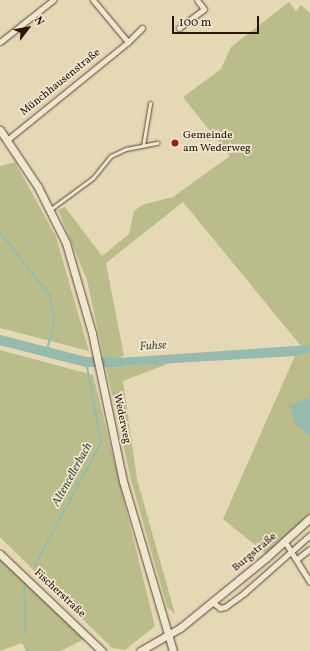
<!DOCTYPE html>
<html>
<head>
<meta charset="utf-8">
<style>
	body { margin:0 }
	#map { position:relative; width:310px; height:651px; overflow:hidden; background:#e5d8b5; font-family:Vollkorn,serif }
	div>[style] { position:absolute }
	.green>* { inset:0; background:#babd8a }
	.water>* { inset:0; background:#96baad }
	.stream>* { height:1.5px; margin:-0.75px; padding:0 0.75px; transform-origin:0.75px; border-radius:0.75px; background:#96baad }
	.river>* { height:10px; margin:-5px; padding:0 5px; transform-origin:5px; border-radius:5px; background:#96baad }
	.roads { filter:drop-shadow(0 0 1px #5a4536) drop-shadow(0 0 1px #5a4536) }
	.lane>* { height:2.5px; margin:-1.25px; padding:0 1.25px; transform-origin:1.25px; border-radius:1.25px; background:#eee6cf }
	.street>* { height:5px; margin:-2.5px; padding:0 2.5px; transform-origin:2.5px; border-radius:2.5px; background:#eee6cf }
	.secondary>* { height:7px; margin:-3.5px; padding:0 3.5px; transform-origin:3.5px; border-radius:3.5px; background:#eee6cf }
	.dots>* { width:11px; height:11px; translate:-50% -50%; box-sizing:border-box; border:2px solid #eee6cf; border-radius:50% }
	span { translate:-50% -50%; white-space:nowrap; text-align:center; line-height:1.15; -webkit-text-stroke:3.5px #eee6cf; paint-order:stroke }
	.street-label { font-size:11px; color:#2b140c }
	.poi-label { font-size:11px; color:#2b140c }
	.left { translate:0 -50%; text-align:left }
	.water-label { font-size:12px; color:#504e44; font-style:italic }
	.north { position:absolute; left:8px; top:8px; width:40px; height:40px; -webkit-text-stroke:3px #eee6cf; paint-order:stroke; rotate:58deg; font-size:11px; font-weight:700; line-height:16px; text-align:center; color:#2b140c }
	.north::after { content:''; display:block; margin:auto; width:14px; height:18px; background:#2b140c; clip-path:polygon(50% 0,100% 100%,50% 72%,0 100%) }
	.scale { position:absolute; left:172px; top:16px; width:87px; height:18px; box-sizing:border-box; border:2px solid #2b140c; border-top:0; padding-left:5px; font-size:12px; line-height:14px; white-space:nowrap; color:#2b140c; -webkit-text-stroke:3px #eee6cf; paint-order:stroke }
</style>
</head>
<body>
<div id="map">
	<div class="green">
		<i style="clip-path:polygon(289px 2px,296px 11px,301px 5px,310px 13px,310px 345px,301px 346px,183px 202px,106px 263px,124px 356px,104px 359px,87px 280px,58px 210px,65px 207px,102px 256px,129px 234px,134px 211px,142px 205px,173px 197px,230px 156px,183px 97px,221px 69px,231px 47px)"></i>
		<i style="clip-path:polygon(15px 162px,56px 237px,89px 351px,0 328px,0 166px)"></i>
		<i style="clip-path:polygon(0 350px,93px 375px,155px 626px,125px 650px,112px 648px,0 537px)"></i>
		<i style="clip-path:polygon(310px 353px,310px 513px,266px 554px,223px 519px,295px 356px)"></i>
		<i style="clip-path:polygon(170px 363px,123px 381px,137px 479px,175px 614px,167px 607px,131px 480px,106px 367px)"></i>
		<i style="clip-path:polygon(0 559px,86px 638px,61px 651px,26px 651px,22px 643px,0 651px)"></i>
	</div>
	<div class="water">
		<i style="clip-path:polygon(310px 345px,310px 353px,295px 356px,106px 367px,104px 359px)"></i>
		<i style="clip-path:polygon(310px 398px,310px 436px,295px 423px,290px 405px)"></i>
	</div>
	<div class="stream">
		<i style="left:0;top:232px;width:80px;rotate:51.6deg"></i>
		<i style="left:50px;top:295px;width:25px;rotate:79deg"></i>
		<i style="left:55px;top:320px;width:32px;rotate:104deg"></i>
		<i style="left:34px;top:567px;width:141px;rotate:-61.6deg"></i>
		<i style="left:101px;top:443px;width:82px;rotate:-100.5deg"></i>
		<i style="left:25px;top:585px;width:49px;rotate:88.8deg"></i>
		<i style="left:27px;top:647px;width:4px;rotate:63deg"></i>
	</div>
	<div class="river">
		<i style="left:0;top:340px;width:89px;rotate:14.3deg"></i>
		<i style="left:86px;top:362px;width:33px"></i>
	</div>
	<div class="roads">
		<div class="lane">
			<i style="left:143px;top:146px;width:43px;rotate:-80.5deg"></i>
			<i style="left:51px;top:209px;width:52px;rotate:-36.4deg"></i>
			<i style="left:93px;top:178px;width:28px;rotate:-51deg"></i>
			<i style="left:111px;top:156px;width:17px;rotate:-25deg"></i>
			<i style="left:126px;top:149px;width:32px;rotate:-11deg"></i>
		</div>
		<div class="street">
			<i style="left:179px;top:28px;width:31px;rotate:-37deg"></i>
			<i style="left:204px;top:9px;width:11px;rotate:-128deg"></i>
			<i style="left:0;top:42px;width:68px;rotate:-38.4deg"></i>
			<i style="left:128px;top:42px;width:20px;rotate:-45deg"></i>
			<i style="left:7px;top:140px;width:156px;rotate:-39deg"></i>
			<i style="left:128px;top:42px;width:55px;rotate:-129.8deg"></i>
			<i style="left:285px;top:542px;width:47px;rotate:58deg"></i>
			<i style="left:297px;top:559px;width:16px;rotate:-38deg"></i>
			<i style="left:212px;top:602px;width:10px;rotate:37deg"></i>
			<i style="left:220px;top:608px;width:5px;rotate:-11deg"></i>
			<i style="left:225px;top:607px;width:24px;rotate:-36deg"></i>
			<i style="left:244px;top:593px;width:88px;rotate:-41.3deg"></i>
		</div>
		<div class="secondary">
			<i style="left:0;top:130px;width:69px;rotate:56.3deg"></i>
			<i style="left:38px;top:187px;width:63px;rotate:63.4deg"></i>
			<i style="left:66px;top:243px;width:94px;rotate:73.9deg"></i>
			<i style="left:92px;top:333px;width:151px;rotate:78.2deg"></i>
			<i style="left:123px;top:481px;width:177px;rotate:73.6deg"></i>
			<i style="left:0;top:554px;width:141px;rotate:43.6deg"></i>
			<i style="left:140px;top:651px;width:46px;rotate:-29.9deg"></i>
			<i style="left:180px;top:628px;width:112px;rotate:-39.2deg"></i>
			<i style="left:267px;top:557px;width:58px;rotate:-42.2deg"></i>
		</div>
	</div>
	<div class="dots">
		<i style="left:175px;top:143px;background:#8f2418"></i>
	</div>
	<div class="street-label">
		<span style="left:61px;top:83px;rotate:-39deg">Münchhausenstraße</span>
		<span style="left:121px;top:419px;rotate:78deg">Wederweg</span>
		<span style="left:255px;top:553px;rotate:-40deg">Burgstraße</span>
		<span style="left:59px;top:594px;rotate:43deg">Fischerstraße</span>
	</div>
	<div class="poi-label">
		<span class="left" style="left:183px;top:143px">Gemeinde<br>am Wederweg</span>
	</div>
	<div class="water-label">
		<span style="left:153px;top:347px;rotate:-4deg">Fuhse</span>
		<span style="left:73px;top:475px;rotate:-61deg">Altencellerbach</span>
	</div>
	<div class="north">N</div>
	<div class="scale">100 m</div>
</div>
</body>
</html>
